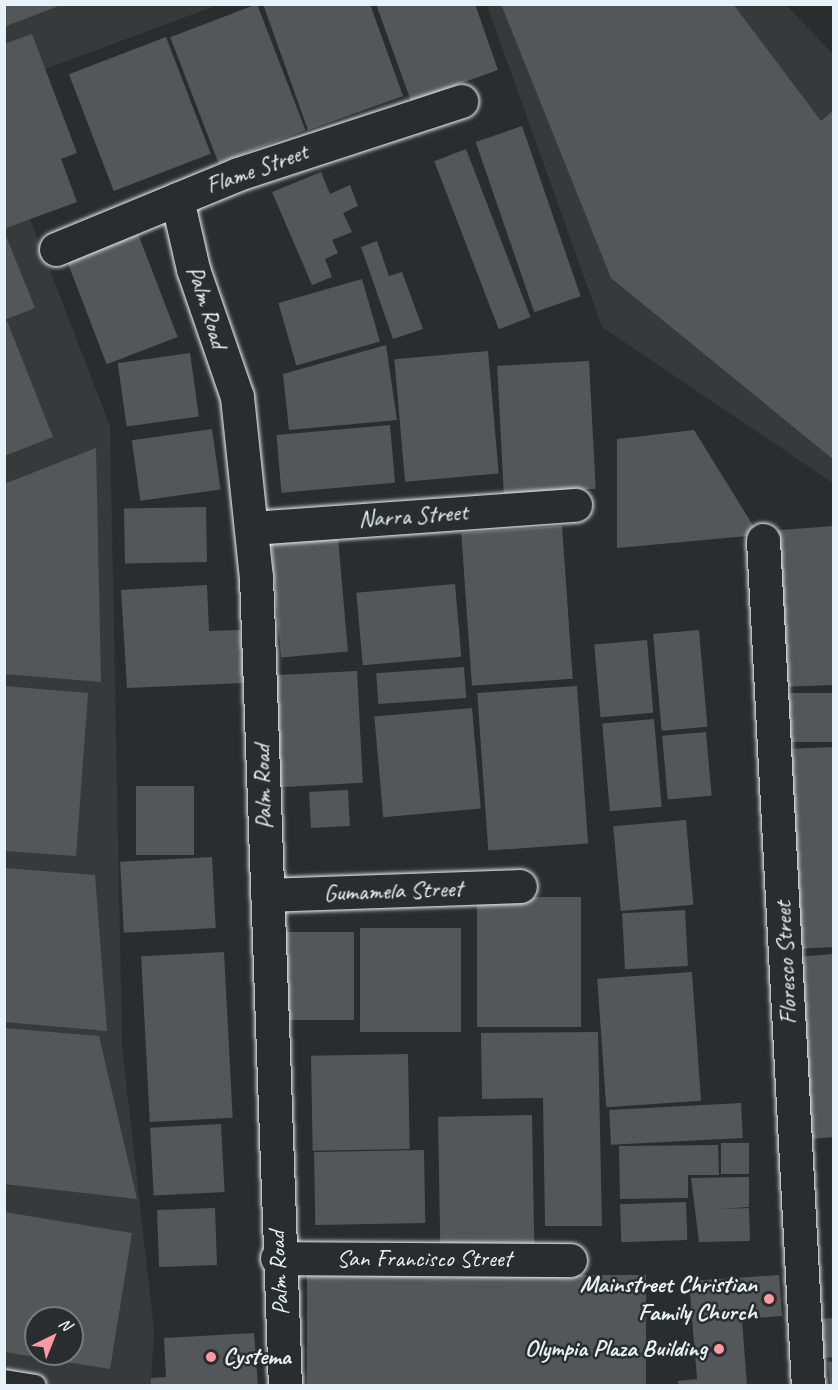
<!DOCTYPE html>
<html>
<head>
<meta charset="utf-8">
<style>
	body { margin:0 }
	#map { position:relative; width:838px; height:1390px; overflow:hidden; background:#2a2d2e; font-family:Caveat,sans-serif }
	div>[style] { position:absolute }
	.built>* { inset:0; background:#363a3b }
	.building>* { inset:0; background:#535759; transform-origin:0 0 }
	.roads { filter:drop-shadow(0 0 2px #e8f1f8) drop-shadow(0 0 2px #e8f1f8) }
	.service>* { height:20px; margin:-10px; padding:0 10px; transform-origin:10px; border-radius:10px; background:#2a2d2e }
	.minor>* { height:33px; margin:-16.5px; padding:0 16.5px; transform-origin:16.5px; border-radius:16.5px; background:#2a2d2e }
	.dots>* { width:16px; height:16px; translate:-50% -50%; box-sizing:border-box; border:3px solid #2a2d2e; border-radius:50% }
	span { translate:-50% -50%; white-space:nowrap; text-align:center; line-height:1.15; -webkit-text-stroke:5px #2a2d2e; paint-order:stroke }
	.street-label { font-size:24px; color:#e8f1f8 }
	.poi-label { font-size:24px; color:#e8f1f8; font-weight:700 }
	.right { translate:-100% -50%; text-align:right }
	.left { translate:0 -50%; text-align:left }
	.frame { position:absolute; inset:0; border:6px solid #e8f1f8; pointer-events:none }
	.north { position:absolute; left:24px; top:1306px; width:60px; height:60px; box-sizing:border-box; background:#2a2d2e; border:2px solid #767b7f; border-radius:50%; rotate:43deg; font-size:16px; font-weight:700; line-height:24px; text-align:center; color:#e8f1f8 }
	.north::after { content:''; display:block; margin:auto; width:21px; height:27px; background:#ff9aa2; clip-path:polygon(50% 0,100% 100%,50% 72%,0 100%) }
</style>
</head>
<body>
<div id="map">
	<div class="built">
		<i style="clip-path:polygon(5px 5px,218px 5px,5px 84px)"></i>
		<i style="clip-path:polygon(487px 5px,786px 5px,833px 54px,833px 483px,602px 327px)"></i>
		<i style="clip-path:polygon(evenodd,4px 151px,110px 426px,122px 1046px,154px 1329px,151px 1385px,5px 1385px,4px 151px,36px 1318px,72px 1318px,72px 1354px,36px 1354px,36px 1318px)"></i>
	</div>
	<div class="building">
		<i style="clip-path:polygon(4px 4px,61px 4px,61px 5px,4px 27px)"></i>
		<i style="left:257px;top:4px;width:135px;height:93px;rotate:69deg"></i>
		<i style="clip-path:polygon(263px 4px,370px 4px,403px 96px,308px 130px)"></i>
		<i style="clip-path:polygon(376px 4px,475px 4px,498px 70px,411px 101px)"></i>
		<i style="clip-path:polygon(501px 4px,733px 4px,821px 121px,834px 110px,834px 460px,611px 278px)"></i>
		<i style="clip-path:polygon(32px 34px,77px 153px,61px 159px,77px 202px,6px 228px,4px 44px)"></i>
		<i style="left:166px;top:37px;width:125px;height:104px;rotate:69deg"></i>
		<i style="left:522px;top:126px;width:180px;height:49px;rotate:71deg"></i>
		<i style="left:466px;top:149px;width:180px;height:34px;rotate:69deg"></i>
		<i style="clip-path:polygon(321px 172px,330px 194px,350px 185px,358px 206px,343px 213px,352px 232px,332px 240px,338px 253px,325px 259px,332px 277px,312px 285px,272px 192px)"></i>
		<i style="left:135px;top:226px;width:119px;height:76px;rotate:69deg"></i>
		<i style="clip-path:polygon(4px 231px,35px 308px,4px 320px)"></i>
		<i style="clip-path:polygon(377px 241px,389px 276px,402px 272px,423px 329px,393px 339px,361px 247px)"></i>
		<i style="left:362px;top:279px;width:65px;height:87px;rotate:74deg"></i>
		<i style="clip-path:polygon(7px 321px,53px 437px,4px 456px,4px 322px)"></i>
		<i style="clip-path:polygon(386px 345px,397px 420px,289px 430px,283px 374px)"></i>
		<i style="left:488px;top:351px;width:123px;height:94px;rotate:85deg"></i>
		<i style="left:190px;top:353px;width:64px;height:73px;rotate:82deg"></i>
		<i style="left:589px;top:361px;width:128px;height:92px;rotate:87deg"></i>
		<i style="left:390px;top:425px;width:58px;height:114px;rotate:85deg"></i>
		<i style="left:212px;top:429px;width:61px;height:81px;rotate:82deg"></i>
		<i style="clip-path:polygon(694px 430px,759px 535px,617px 548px,617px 439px)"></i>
		<i style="clip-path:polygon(96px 448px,101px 682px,4px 674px,4px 484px)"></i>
		<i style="left:206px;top:507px;width:55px;height:82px;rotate:89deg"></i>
		<i style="left:562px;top:526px;width:153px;height:101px;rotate:86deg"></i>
		<i style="clip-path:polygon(834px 526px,834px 685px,780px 687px,767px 531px)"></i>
		<i style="left:338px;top:538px;width:114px;height:67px;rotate:85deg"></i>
		<i style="left:455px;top:584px;width:73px;height:99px;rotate:85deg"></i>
		<i style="clip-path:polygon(207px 585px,209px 631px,240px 630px,244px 683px,127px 688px,121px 590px)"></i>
		<i style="left:699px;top:630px;width:97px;height:46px;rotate:85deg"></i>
		<i style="left:647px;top:640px;width:73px;height:53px;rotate:85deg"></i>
		<i style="left:464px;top:667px;width:31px;height:88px;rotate:86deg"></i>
		<i style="left:357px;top:671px;width:112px;height:93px;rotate:87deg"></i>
		<i style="clip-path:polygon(4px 686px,88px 693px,76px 856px,4px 851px)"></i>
		<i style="left:577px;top:686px;width:158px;height:100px;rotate:86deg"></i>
		<i style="left:834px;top:693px;width:49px;height:45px;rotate:90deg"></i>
		<i style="left:472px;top:708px;width:101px;height:98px;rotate:85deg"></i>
		<i style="left:654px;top:719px;width:88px;height:52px;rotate:85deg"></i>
		<i style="left:706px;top:732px;width:64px;height:44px;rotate:85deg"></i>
		<i style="clip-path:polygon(834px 747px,834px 947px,795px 949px,783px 749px)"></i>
		<i style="left:136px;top:786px;width:58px;height:69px"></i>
		<i style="left:348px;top:790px;width:36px;height:39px;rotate:87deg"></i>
		<i style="left:686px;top:820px;width:85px;height:73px;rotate:85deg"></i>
		<i style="left:212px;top:857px;width:71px;height:92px;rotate:87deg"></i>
		<i style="clip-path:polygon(4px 868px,95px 875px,107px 1031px,4px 1022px)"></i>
		<i style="left:581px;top:897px;width:130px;height:104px;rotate:90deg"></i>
		<i style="left:685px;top:910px;width:56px;height:63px;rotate:87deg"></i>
		<i style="left:360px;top:928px;width:101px;height:104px"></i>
		<i style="left:278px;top:932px;width:76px;height:88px"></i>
		<i style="left:224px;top:952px;width:166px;height:83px;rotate:87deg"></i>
		<i style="clip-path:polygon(834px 954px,834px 1137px,811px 1139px,796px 957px)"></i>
		<i style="left:692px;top:972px;width:129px;height:95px;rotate:86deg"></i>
		<i style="clip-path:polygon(4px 1028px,99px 1036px,137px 1199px,4px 1184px)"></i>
		<i style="clip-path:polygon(598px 1032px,602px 1226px,545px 1226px,543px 1098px,482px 1099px,481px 1033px)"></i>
		<i style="left:408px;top:1054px;width:95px;height:97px;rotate:89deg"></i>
		<i style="left:741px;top:1103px;width:35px;height:132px;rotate:87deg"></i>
		<i style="left:532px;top:1115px;width:133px;height:94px;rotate:89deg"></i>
		<i style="left:221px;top:1124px;width:68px;height:71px;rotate:87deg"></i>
		<i style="left:721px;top:1143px;width:28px;height:31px"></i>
		<i style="clip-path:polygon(718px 1145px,719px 1175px,688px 1175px,688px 1198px,620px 1199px,619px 1146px)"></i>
		<i style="left:424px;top:1150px;width:73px;height:110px;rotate:89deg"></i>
		<i style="clip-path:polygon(749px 1177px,749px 1207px,719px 1209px,749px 1208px,750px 1241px,699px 1242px,691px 1178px)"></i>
		<i style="left:686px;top:1202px;width:38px;height:66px;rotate:88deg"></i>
		<i style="left:215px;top:1208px;width:57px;height:58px;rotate:88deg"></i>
		<i style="clip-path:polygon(evenodd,4px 1212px,132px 1233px,110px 1369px,4px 1352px,4px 1212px,36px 1318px,72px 1318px,72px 1354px,36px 1354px,36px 1318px)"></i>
		<i style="left:307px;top:1275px;width:339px;height:111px"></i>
		<i style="clip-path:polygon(779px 1275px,782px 1316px,742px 1319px,747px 1386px,679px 1386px,678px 1381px,697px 1379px,689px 1281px)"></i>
		<i style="clip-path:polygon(834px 1318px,834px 1357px,823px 1358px,820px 1319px)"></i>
		<i style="clip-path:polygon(254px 1333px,258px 1386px,151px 1386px,151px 1378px,166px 1377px,164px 1338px)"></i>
		<i style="clip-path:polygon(834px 1361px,834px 1386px,830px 1386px,828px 1362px)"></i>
	</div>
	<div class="roads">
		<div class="service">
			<i style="left:4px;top:1380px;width:32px;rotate:9deg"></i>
		</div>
		<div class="minor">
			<i style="left:177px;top:199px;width:72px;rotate:77.1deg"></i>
			<i style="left:193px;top:269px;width:135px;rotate:71deg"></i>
			<i style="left:237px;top:397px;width:181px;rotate:84deg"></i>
			<i style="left:256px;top:577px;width:810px;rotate:87.95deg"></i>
			<i style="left:56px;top:249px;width:197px;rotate:-22.4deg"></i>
			<i style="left:238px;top:174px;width:235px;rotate:-18.1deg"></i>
			<i style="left:251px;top:528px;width:325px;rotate:-4.1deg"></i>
			<i style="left:763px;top:540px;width:847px;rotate:86.96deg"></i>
			<i style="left:267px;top:895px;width:253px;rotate:-2deg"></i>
			<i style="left:277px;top:1258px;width:293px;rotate:0.4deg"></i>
		</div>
	</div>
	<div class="dots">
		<i style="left:769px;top:1299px;background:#ff9aa2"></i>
		<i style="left:719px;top:1349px;background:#ff9aa2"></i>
		<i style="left:211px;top:1357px;background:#ff9aa2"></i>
	</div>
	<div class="street-label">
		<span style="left:257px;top:169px;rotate:-20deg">Flame Street</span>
		<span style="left:207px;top:307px;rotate:72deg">Palm Road</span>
		<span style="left:413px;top:516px;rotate:-4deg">Narra Street</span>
		<span style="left:263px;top:787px;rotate:-92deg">Palm Road</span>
		<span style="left:393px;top:891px;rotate:-2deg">Gumamela Street</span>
		<span style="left:786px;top:963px;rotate:-93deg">Floresco Street</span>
		<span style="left:424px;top:1259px">San Francisco Street</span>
		<span style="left:279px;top:1273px;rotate:-93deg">Palm Road</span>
	</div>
	<div class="poi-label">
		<span class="right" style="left:757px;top:1299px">Mainstreet Christian<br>Family Church</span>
		<span class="right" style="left:707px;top:1349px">Olympia Plaza Building</span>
		<span class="left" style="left:223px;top:1357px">Cystema</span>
	</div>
	<div class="frame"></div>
	<div class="north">N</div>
</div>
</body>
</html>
